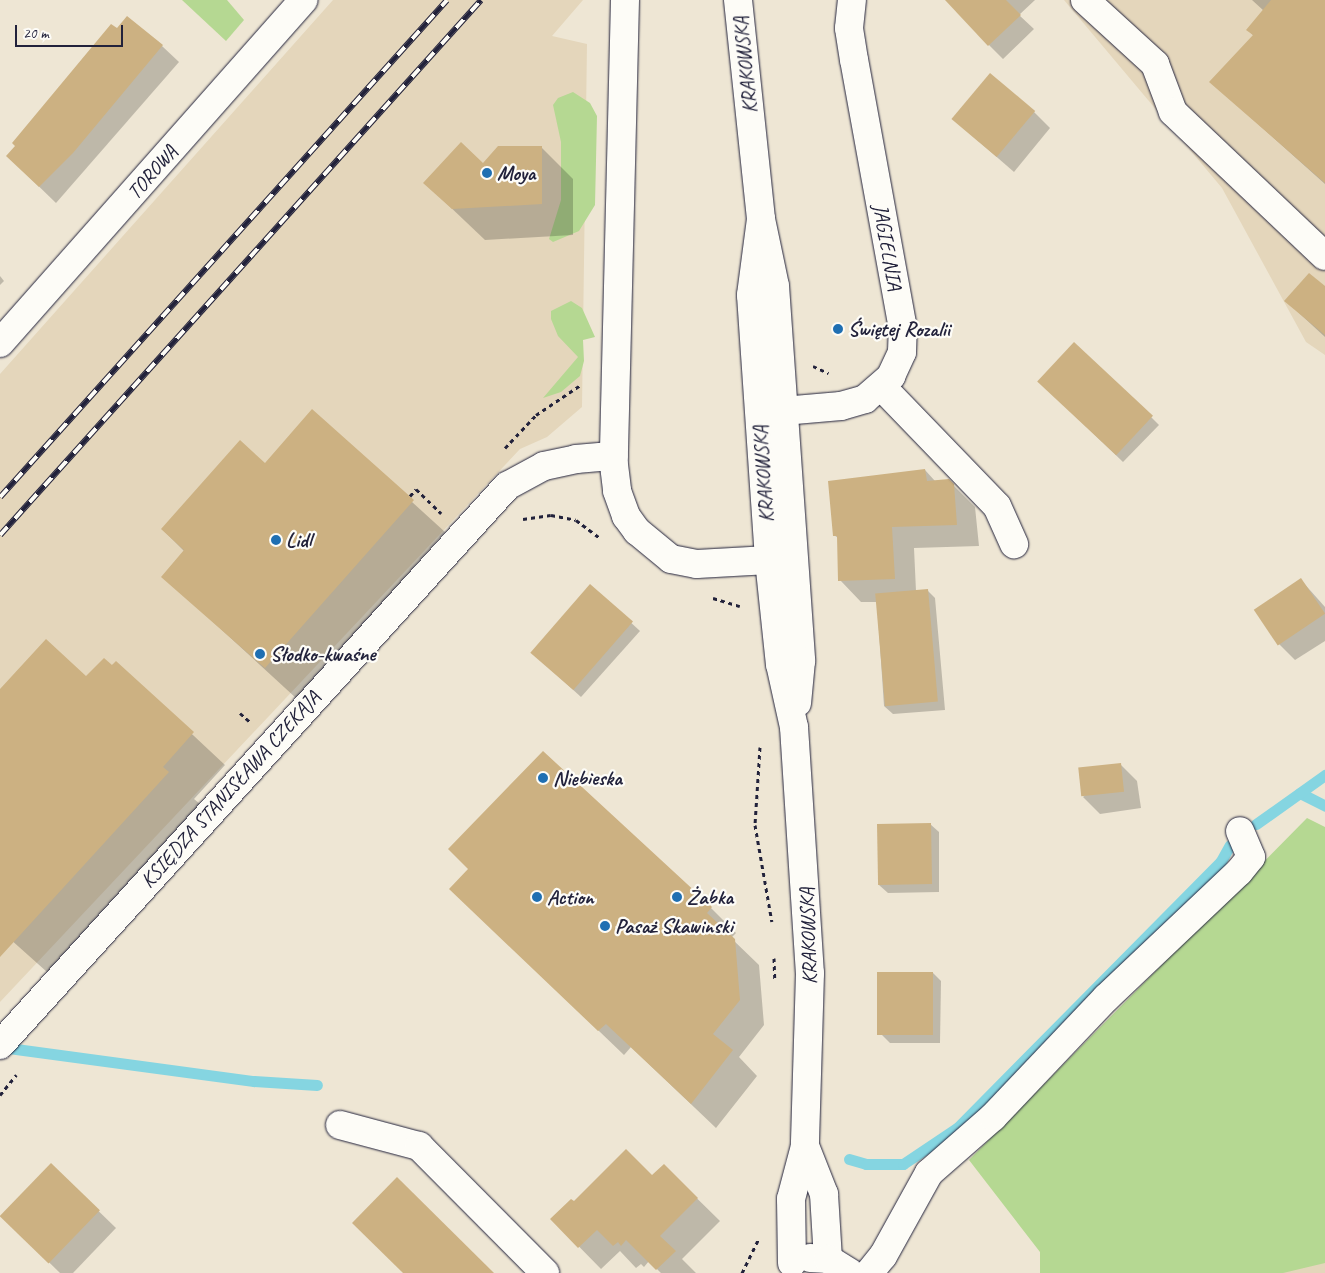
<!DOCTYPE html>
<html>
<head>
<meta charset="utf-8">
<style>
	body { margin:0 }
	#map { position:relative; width:1325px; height:1273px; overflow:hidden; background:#eee6d4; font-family:Caveat,sans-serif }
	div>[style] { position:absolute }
	.built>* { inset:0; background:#e4d6bb }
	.green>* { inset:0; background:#b5d892 }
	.shadow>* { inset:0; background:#0003 }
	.stream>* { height:11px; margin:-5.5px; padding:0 5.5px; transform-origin:5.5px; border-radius:5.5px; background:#85d5e1 }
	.building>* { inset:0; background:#ccb182; transform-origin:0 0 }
	.path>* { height:3px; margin-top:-1.5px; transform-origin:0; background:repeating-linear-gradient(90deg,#22223b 0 4px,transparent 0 8px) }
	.roads { filter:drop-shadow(0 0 1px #22223b) drop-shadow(0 0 1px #22223b) }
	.minor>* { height:28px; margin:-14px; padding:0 14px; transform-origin:14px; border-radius:14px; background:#fdfcf7 }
	.major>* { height:28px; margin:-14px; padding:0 14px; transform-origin:14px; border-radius:14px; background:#fdfcf7 }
	.rail>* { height:5.5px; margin-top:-2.75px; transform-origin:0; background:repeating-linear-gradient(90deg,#fdfcf7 0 11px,#22223b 0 22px); box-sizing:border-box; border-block:1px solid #22223b }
	.dots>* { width:14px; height:14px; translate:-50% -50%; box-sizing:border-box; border:2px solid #fdfcf7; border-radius:50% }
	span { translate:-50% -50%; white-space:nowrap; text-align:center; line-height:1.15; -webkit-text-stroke:4.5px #fdfcf7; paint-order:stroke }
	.street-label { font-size:21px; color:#22223b }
	.poi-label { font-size:21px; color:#22223b; font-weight:700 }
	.left { translate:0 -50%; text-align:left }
	.scale { position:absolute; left:15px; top:25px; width:108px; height:22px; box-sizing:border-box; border:2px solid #22223b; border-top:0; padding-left:6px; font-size:15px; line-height:18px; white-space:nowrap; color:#22223b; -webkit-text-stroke:4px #fdfcf7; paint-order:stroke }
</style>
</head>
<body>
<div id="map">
	<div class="built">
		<i style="clip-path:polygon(333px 0,583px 0,552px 36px,587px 44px,582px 407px,547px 437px,520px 449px,0 1002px,0 374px)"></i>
		<i style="clip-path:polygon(1064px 0,1325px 0,1325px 355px,1306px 342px,1222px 188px)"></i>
		<i style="clip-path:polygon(1325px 1253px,1325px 1273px,1247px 1273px)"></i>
	</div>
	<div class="green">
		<i style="clip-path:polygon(182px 0,227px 0,244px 20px,226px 41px)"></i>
		<i style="clip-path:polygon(573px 92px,590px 103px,597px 116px,595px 205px,579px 231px,553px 242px,549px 239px,561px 200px,561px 142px,553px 105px,558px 98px)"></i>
		<i style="clip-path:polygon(571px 301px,582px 308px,595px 337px,583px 340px,584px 361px,580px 376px,561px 392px,543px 398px,578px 357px,558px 336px,551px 319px,551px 311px)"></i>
		<i style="clip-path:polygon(1307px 818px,1325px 827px,1325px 1263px,1283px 1273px,1040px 1273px,1040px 1252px,969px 1160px)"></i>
	</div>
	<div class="shadow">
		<i style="clip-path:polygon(959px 0,1035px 0,1019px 15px,1034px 29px,1003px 59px,989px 45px)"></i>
		<i style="clip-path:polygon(1252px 0,1325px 0,1325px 184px,1211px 82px,1254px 36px,1248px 30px,1264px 11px)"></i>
		<i style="clip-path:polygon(117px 30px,162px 46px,179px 62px,56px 203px,24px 172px,17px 146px)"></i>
		<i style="clip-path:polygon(1034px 112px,1050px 128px,1014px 172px,953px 119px)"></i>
		<i style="clip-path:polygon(541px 147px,573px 179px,573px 235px,485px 240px,425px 183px)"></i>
		<i style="clip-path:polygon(0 276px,4px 281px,0 285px)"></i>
		<i style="clip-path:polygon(1325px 288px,1325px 337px,1286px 301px)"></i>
		<i style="clip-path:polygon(1047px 389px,1151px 417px,1159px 425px,1123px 462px)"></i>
		<i style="clip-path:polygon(312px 411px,445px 532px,297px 699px,163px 576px,184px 551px,162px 529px,265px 464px)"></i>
		<i style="clip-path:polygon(925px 470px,935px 481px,948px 480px,975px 507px,979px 546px,914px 548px,916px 591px,927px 590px,935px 598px,945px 710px,893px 714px,884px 706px,877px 602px,861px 602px,840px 580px,838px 538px,834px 535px)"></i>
		<i style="clip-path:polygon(1301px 580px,1325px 607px,1325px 641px,1295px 660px,1278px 643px)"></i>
		<i style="clip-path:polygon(590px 585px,640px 631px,581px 697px,539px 659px)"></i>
		<i style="clip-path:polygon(116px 663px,225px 765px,194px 799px,200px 804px,47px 972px,0 930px,0 691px,87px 678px)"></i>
		<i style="clip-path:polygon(543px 753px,711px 908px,736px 933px,731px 938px,759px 965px,764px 1025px,739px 1057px,757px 1076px,716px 1128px,631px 1047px,624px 1055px,476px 913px,469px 869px)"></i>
		<i style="clip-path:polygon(1120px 764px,1137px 781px,1141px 808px,1100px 814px,1083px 797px)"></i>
		<i style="clip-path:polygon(930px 824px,939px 832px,939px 892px,888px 893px,879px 885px)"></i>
		<i style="clip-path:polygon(933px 973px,941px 981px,940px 1043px,890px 1043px,882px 1035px,878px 975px)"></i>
		<i style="clip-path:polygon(51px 1165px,116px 1228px,73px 1273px,60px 1273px,19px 1233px)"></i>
		<i style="clip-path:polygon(664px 1166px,720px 1221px,682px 1259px,696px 1273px,661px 1273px,649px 1261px,644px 1267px,641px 1264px,636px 1268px,620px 1251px,601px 1269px,552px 1219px,574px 1203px,652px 1177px)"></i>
	</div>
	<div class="stream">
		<i style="left:1300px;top:793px;width:28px;rotate:27deg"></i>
		<i style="left:1256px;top:824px;width:85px;rotate:-35.4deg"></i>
		<i style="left:1px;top:1047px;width:255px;rotate:7.7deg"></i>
		<i style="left:254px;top:1081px;width:63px;rotate:3.6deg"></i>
		<i style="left:849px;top:1159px;width:18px;rotate:16deg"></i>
		<i style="left:866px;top:1164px;width:37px"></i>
		<i style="left:903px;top:1164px;width:65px;rotate:-33.7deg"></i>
		<i style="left:957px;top:1128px;width:375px;rotate:-45.3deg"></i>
		<i style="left:1221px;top:861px;width:18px;rotate:-61deg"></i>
	</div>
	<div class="building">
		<i style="clip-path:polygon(945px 0,1006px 0,1021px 15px,988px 46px)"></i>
		<i style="clip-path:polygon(1271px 0,1325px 0,1325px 183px,1209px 82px,1253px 35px,1246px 30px)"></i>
		<i style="clip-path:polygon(127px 16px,163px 45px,73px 153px,39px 187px,6px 156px,15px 146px,12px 143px,111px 24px,117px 28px)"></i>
		<i style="left:990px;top:73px;width:59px;height:60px;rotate:40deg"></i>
		<i style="clip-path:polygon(461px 142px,483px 163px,498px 146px,542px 146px,542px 204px,452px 209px,423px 183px)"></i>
		<i style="clip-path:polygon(1309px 273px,1325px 286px,1325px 335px,1284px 301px)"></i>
		<i style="left:1074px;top:342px;width:108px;height:54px;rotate:43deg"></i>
		<i style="clip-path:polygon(312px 409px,414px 500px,265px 668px,161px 577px,184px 550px,161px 529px,240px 440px,265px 463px)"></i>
		<i style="clip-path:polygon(925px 469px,927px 481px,949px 479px,954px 484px,957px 525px,892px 527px,895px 579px,838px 581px,837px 536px,833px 536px,828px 481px)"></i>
		<i style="left:1301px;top:578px;width:43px;height:57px;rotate:56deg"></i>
		<i style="left:590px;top:584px;width:57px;height:91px;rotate:41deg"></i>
		<i style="left:928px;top:589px;width:113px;height:53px;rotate:85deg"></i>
		<i style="clip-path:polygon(46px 639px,86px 676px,104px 658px,112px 665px,116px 661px,194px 732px,163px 767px,169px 772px,0 957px,0 689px)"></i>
		<i style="clip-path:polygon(543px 751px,712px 907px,707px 913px,735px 939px,740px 1000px,713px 1034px,733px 1050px,691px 1104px,606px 1024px,598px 1031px,449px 889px,468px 869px,448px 849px)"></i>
		<i style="left:1121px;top:763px;width:29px;height:43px;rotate:84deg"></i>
		<i style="left:931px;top:823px;width:61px;height:54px;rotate:89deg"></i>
		<i style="left:933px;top:972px;width:63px;height:56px;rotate:90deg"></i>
		<i style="clip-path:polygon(626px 1149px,652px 1175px,664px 1164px,698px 1198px,660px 1236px,676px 1251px,656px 1270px,626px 1240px,621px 1246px,618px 1242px,613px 1246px,597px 1230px,578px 1248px,550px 1219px,571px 1199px,574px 1201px)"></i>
		<i style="left:51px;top:1163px;width:68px;height:74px;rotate:44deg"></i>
		<i style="clip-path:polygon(397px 1177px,494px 1273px,403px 1273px,352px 1223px)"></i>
	</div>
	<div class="path">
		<i style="left:813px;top:366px;width:17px;rotate:25deg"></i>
		<i style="left:505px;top:448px;width:45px;rotate:-46.8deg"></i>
		<i style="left:536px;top:415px;width:55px;rotate:-34deg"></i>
		<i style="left:410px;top:496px;width:9px;rotate:-49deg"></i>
		<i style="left:416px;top:489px;width:35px;rotate:44deg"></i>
		<i style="left:523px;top:519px;width:28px;rotate:-8deg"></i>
		<i style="left:551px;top:515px;width:25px;rotate:11deg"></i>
		<i style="left:576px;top:520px;width:30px;rotate:37deg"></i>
		<i style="left:713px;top:598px;width:28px;rotate:17deg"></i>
		<i style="left:240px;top:713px;width:13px;rotate:42deg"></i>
		<i style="left:760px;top:747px;width:78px;rotate:93.7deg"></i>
		<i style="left:755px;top:825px;width:98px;rotate:80.1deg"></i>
		<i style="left:774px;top:958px;width:23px;rotate:88deg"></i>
		<i style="left:0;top:1095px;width:26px;rotate:-51deg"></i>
		<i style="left:742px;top:1273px;width:37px;rotate:-64deg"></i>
	</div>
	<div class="roads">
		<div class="minor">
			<i style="left:625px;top:0;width:465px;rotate:91.4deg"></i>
			<i style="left:614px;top:465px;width:26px;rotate:83deg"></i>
			<i style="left:617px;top:491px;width:27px;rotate:70deg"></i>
			<i style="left:626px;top:516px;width:19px;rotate:54deg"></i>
			<i style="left:637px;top:531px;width:44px;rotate:39.5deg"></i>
			<i style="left:671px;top:559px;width:26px;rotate:11deg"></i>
			<i style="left:697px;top:564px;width:72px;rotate:-3.2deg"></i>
			<i style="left:1085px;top:0;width:95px;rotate:42.4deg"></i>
			<i style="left:1155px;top:64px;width:51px;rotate:69.4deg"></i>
			<i style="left:1173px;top:112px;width:209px;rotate:43.5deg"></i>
			<i style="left:0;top:343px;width:458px;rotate:-48.5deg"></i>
			<i style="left:882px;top:387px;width:165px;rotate:46deg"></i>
			<i style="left:997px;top:506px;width:42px;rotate:65.9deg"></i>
			<i style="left:783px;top:411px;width:58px;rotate:-4.9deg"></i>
			<i style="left:841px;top:406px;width:25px;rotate:-16deg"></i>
			<i style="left:865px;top:399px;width:35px;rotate:-41deg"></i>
			<i style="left:891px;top:376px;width:26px;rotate:-65deg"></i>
			<i style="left:902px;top:352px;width:23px;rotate:-88deg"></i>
			<i style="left:903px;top:329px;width:273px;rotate:-100.3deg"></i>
			<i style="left:854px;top:60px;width:32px;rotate:-99deg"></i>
			<i style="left:849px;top:28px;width:28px;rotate:-84deg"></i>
			<i style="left:0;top:1045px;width:755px;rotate:-47.79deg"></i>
			<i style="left:507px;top:486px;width:42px;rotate:-28.4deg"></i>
			<i style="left:544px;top:466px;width:33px;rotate:-12deg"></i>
			<i style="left:576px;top:459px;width:38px;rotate:-5deg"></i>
			<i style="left:340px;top:1125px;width:82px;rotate:14.9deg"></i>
			<i style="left:419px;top:1146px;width:179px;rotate:45.2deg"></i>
			<i style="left:869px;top:1273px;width:22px;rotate:-51deg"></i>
			<i style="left:883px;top:1256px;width:95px;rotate:-61deg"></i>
			<i style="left:929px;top:1173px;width:85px;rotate:-41.2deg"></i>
			<i style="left:993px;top:1117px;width:164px;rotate:-46.5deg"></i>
			<i style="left:1106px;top:998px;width:183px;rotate:-43.5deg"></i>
			<i style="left:1239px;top:872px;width:19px;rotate:-51deg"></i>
			<i style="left:1251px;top:857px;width:28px;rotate:-113deg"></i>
		</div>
		<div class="major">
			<i style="left:738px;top:0;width:220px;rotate:84deg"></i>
			<i style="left:761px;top:219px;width:68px;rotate:78.2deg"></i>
			<i style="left:775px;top:286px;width:376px;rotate:86deg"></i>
			<i style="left:801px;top:661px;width:42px;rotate:95.4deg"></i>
			<i style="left:761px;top:219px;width:77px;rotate:97.5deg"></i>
			<i style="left:751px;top:295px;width:266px;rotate:86.1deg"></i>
			<i style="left:769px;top:560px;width:105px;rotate:84deg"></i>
			<i style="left:780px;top:664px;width:65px;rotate:77.5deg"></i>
			<i style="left:794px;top:727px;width:247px;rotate:86.3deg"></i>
			<i style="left:810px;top:973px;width:173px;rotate:91.7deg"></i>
			<i style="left:805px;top:1146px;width:55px;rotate:104.8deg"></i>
			<i style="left:791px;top:1199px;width:64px;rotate:89.1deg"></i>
			<i style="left:805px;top:1146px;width:52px;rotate:68.4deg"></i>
			<i style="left:824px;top:1194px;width:65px;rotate:86.5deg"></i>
			<i style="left:810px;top:1258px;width:18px;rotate:3deg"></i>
			<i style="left:828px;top:1259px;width:26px;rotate:32deg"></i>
		</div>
	</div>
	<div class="rail">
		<i style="left:0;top:497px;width:668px;rotate:-48.03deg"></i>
		<i style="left:0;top:535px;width:719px;rotate:-48.04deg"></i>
	</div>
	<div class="dots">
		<i style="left:487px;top:173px;background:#1f6fb2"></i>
		<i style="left:838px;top:329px;background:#1f6fb2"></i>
		<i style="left:276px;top:540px;background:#1f6fb2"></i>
		<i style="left:260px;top:654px;background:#1f6fb2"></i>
		<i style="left:543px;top:778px;background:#1f6fb2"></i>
		<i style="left:537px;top:897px;background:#1f6fb2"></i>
		<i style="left:677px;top:897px;background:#1f6fb2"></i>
		<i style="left:605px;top:926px;background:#1f6fb2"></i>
	</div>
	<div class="street-label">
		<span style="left:745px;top:65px;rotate:-96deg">KRAKOWSKA</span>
		<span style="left:152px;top:172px;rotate:-49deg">TOROWA</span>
		<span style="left:888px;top:247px;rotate:80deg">JAGIELNIA</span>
		<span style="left:763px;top:474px;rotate:-94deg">KRAKOWSKA</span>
		<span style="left:230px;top:789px;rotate:-48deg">KSIĘDZA STANISŁAWA CZEKAJA</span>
		<span style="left:808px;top:936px;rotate:-92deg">KRAKOWSKA</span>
	</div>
	<div class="poi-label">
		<span class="left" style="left:497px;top:173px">Moya</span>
		<span class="left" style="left:848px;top:329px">Świętej Rozalii</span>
		<span class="left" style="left:286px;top:540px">Lidl</span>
		<span class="left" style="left:270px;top:654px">Słodko-kwaśne</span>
		<span class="left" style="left:553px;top:778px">Niebieska</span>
		<span class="left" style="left:547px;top:897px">Action</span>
		<span class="left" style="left:687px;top:897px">Żabka</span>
		<span class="left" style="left:615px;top:926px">Pasaż Skawinski</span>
	</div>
	<div class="scale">20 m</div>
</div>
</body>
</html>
